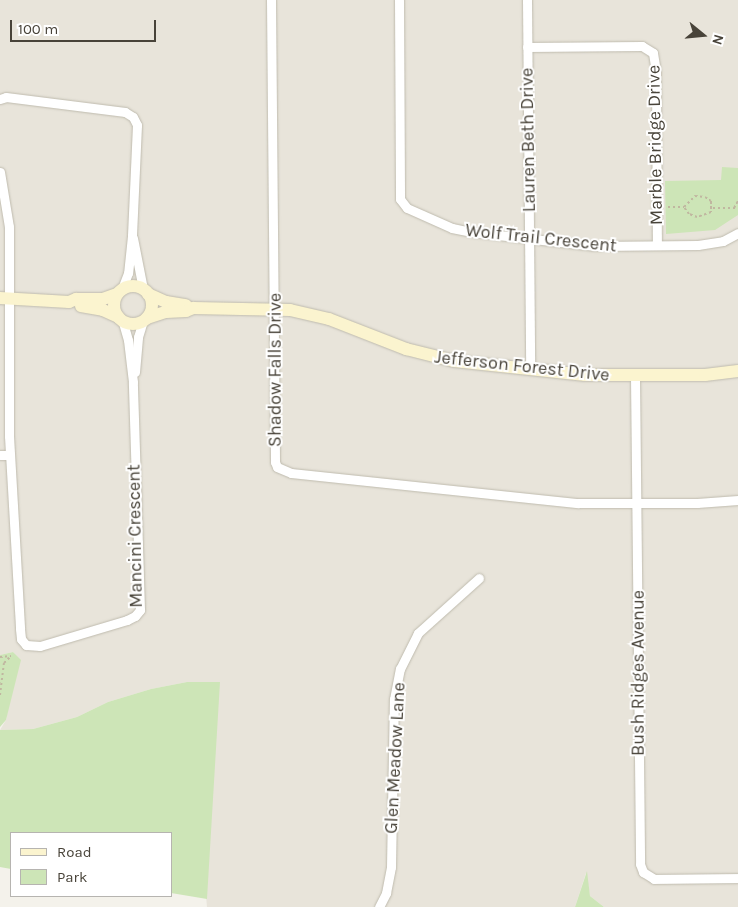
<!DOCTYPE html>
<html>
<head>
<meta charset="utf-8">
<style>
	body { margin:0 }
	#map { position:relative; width:738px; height:907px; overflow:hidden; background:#f4f2eb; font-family:Karla,sans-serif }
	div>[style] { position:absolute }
	.residential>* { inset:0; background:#e8e4da }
	.green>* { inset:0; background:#cde5b7 }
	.path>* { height:2px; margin-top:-1px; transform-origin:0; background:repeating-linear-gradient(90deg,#c0b7a0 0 2.5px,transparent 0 5px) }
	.roads { filter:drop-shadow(0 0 1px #bfbbae) drop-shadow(0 0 1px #bfbbae) }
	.street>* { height:9px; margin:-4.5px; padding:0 4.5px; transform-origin:4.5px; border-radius:4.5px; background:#fff }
	.secondary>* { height:12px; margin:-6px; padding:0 6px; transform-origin:6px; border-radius:6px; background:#fbf4cf }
	.secondary>.ring { margin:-6px; padding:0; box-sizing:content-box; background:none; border:12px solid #fbf4cf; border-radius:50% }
	span { translate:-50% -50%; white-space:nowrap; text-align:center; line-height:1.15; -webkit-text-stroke:4px #fff; paint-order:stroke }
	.street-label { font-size:18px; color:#484339 }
	.legend { position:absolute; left:10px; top:832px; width:162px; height:65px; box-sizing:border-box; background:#fff; border:1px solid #b6b4b0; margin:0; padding:6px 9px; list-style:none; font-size:15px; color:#484339 }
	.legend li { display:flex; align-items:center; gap:10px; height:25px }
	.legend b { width:25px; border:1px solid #b6b4b0 }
	.north { position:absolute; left:678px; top:10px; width:50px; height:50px; -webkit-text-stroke:4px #fff; paint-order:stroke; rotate:107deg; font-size:14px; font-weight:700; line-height:20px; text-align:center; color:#484339 }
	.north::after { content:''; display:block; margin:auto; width:18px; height:22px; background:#484339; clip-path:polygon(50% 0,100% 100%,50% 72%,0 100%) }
	.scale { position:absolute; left:10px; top:20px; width:146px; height:22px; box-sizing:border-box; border:2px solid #484339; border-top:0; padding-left:6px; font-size:15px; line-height:18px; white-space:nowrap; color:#484339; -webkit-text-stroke:4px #fff; paint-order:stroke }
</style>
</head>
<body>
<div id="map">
	<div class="residential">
		<i style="clip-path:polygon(0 0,738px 0,738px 907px,604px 907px,590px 896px,586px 873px,575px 907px,207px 907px,187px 682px,151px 689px,108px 702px,77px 717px,33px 729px,0 730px,6px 720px,17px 657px,13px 652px,0 655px)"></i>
	</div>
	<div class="green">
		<i style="clip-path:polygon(722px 167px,738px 168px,738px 215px,715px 230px,666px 234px,665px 181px,721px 180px)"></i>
		<i style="clip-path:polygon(13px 652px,21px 660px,6px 720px,0 727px,0 655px)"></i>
		<i style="clip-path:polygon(187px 682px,220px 682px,207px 899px,171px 893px,171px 833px,11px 833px,11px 869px,0 867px,0 730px,33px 729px,77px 717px,108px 702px,151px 689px)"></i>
		<i style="clip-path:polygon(587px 871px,590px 896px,604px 907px,575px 907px)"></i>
	</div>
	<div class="path">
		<i style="left:695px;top:196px;width:10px;rotate:6deg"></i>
		<i style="left:705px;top:197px;width:7px;rotate:34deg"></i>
		<i style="left:711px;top:201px;width:11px;rotate:90deg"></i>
		<i style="left:711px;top:212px;width:15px;rotate:160deg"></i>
		<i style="left:697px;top:217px;width:9px;rotate:-159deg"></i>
		<i style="left:689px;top:214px;width:9px;rotate:-126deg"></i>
		<i style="left:684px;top:207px;width:16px;rotate:-45deg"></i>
		<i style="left:668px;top:207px;width:16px"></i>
		<i style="left:713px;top:208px;width:25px"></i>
		<i style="left:734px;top:208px;width:8px;rotate:-60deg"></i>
		<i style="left:0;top:657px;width:11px;rotate:-5deg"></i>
		<i style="left:0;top:695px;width:32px;rotate:-83deg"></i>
		<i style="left:4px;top:663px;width:10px;rotate:-45deg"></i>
	</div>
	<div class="roads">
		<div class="street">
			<i style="left:271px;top:0;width:462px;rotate:89.5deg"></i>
			<i style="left:275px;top:462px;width:5px;rotate:68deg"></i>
			<i style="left:277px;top:467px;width:15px;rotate:23deg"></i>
			<i style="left:291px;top:473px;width:289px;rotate:6deg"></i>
			<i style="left:578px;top:503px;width:119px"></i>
			<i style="left:697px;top:503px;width:41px;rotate:-4.2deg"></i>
			<i style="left:399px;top:0;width:199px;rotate:89.7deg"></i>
			<i style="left:400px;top:199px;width:11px;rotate:52deg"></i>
			<i style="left:407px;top:208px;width:49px;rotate:24deg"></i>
			<i style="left:452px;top:228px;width:19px;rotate:12deg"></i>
			<i style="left:471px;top:232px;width:125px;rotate:6.4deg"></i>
			<i style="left:595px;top:246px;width:103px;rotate:-0.6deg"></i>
			<i style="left:698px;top:245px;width:25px;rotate:-9deg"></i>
			<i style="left:723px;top:241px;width:17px;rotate:-28deg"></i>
			<i style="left:527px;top:0;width:370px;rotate:89.5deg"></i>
			<i style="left:527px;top:47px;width:115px;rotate:-0.5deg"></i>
			<i style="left:642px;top:46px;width:13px;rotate:32deg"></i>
			<i style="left:653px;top:53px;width:19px;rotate:81deg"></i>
			<i style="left:656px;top:72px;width:173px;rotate:89.7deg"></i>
			<i style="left:0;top:99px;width:6px;rotate:-18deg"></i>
			<i style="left:6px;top:97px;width:120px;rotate:7.2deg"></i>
			<i style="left:125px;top:112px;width:9px;rotate:32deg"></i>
			<i style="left:133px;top:117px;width:9px;rotate:63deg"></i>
			<i style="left:137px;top:125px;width:111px;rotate:92.6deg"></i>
			<i style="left:132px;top:236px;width:37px;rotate:96deg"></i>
			<i style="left:128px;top:273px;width:19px;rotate:111deg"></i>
			<i style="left:0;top:172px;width:56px;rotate:80.7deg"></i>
			<i style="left:9px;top:227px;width:209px;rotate:90deg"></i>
			<i style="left:9px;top:436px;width:193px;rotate:86.7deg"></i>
			<i style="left:20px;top:629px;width:10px;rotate:84deg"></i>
			<i style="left:21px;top:639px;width:8px;rotate:50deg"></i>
			<i style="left:26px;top:645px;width:14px;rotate:4deg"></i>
			<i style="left:40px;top:646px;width:91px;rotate:-16.6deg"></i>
			<i style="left:127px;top:620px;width:9px;rotate:-27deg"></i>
			<i style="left:135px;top:616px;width:8px;rotate:-50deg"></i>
			<i style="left:140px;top:610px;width:228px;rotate:-91.8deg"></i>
			<i style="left:133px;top:382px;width:42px;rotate:-96.8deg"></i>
			<i style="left:128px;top:340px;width:19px;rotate:-106deg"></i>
			<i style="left:133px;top:238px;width:52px;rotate:78.9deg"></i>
			<i style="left:135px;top:372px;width:35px;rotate:-85deg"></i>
			<i style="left:138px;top:337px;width:17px;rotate:-73deg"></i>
			<i style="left:635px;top:376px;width:488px;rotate:89.4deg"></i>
			<i style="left:640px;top:864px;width:9px;rotate:69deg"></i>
			<i style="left:643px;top:872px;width:13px;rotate:32deg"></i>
			<i style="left:654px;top:879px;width:84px;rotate:-0.7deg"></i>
			<i style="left:0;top:455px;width:10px"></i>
			<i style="left:379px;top:907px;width:16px;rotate:-63deg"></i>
			<i style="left:386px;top:893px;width:26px;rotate:-79deg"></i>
			<i style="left:391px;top:867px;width:168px;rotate:-89deg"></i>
			<i style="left:394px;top:699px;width:31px;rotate:-79deg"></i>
			<i style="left:400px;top:669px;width:40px;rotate:-63.4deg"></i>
			<i style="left:418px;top:633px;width:82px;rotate:-42deg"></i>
		</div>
		<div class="secondary">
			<i class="ring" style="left:114px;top:286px;width:26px;height:26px"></i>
			<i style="left:148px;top:294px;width:20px;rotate:24deg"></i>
			<i style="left:166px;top:302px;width:20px;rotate:9deg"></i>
			<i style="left:0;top:298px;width:69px;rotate:3.3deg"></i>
			<i style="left:69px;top:302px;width:8px;rotate:-23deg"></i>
			<i style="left:76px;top:299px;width:27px"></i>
			<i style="left:103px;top:299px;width:15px;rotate:-20deg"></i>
			<i style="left:81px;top:306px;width:22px;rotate:10deg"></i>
			<i style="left:103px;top:310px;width:17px;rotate:25deg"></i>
			<i style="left:147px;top:318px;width:20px;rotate:-18deg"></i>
			<i style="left:166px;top:312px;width:20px;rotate:-3deg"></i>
			<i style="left:186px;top:311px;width:8px;rotate:-23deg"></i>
			<i style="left:193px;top:308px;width:97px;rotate:1.2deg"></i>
			<i style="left:290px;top:310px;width:40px;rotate:13deg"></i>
			<i style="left:329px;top:319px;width:83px;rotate:21.3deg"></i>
			<i style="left:406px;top:349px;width:49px;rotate:14deg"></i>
			<i style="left:454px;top:361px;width:132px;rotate:6.1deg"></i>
			<i style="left:585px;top:375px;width:120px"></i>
			<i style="left:705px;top:375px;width:33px;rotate:-7deg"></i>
		</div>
	</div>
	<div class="street-label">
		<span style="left:528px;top:140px;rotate:-91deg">Lauren Beth Drive</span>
		<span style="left:655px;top:145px;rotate:-91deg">Marble Bridge Drive</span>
		<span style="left:541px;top:238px;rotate:6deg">Wolf Trail Crescent</span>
		<span style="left:522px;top:366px;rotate:6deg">Jefferson Forest Drive</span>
		<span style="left:275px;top:370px;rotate:-90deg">Shadow Falls Drive</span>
		<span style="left:135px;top:536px;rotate:-91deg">Mancini Crescent</span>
		<span style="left:638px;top:673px;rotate:-90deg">Bush Ridges Avenue</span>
		<span style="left:395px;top:758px;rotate:-87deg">Glen Meadow Lane</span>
	</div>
	<ul class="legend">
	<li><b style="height:6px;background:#fbf4cf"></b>Road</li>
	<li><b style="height:14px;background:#cde5b7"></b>Park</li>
	</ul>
	<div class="north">N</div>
	<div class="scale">100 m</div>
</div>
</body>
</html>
